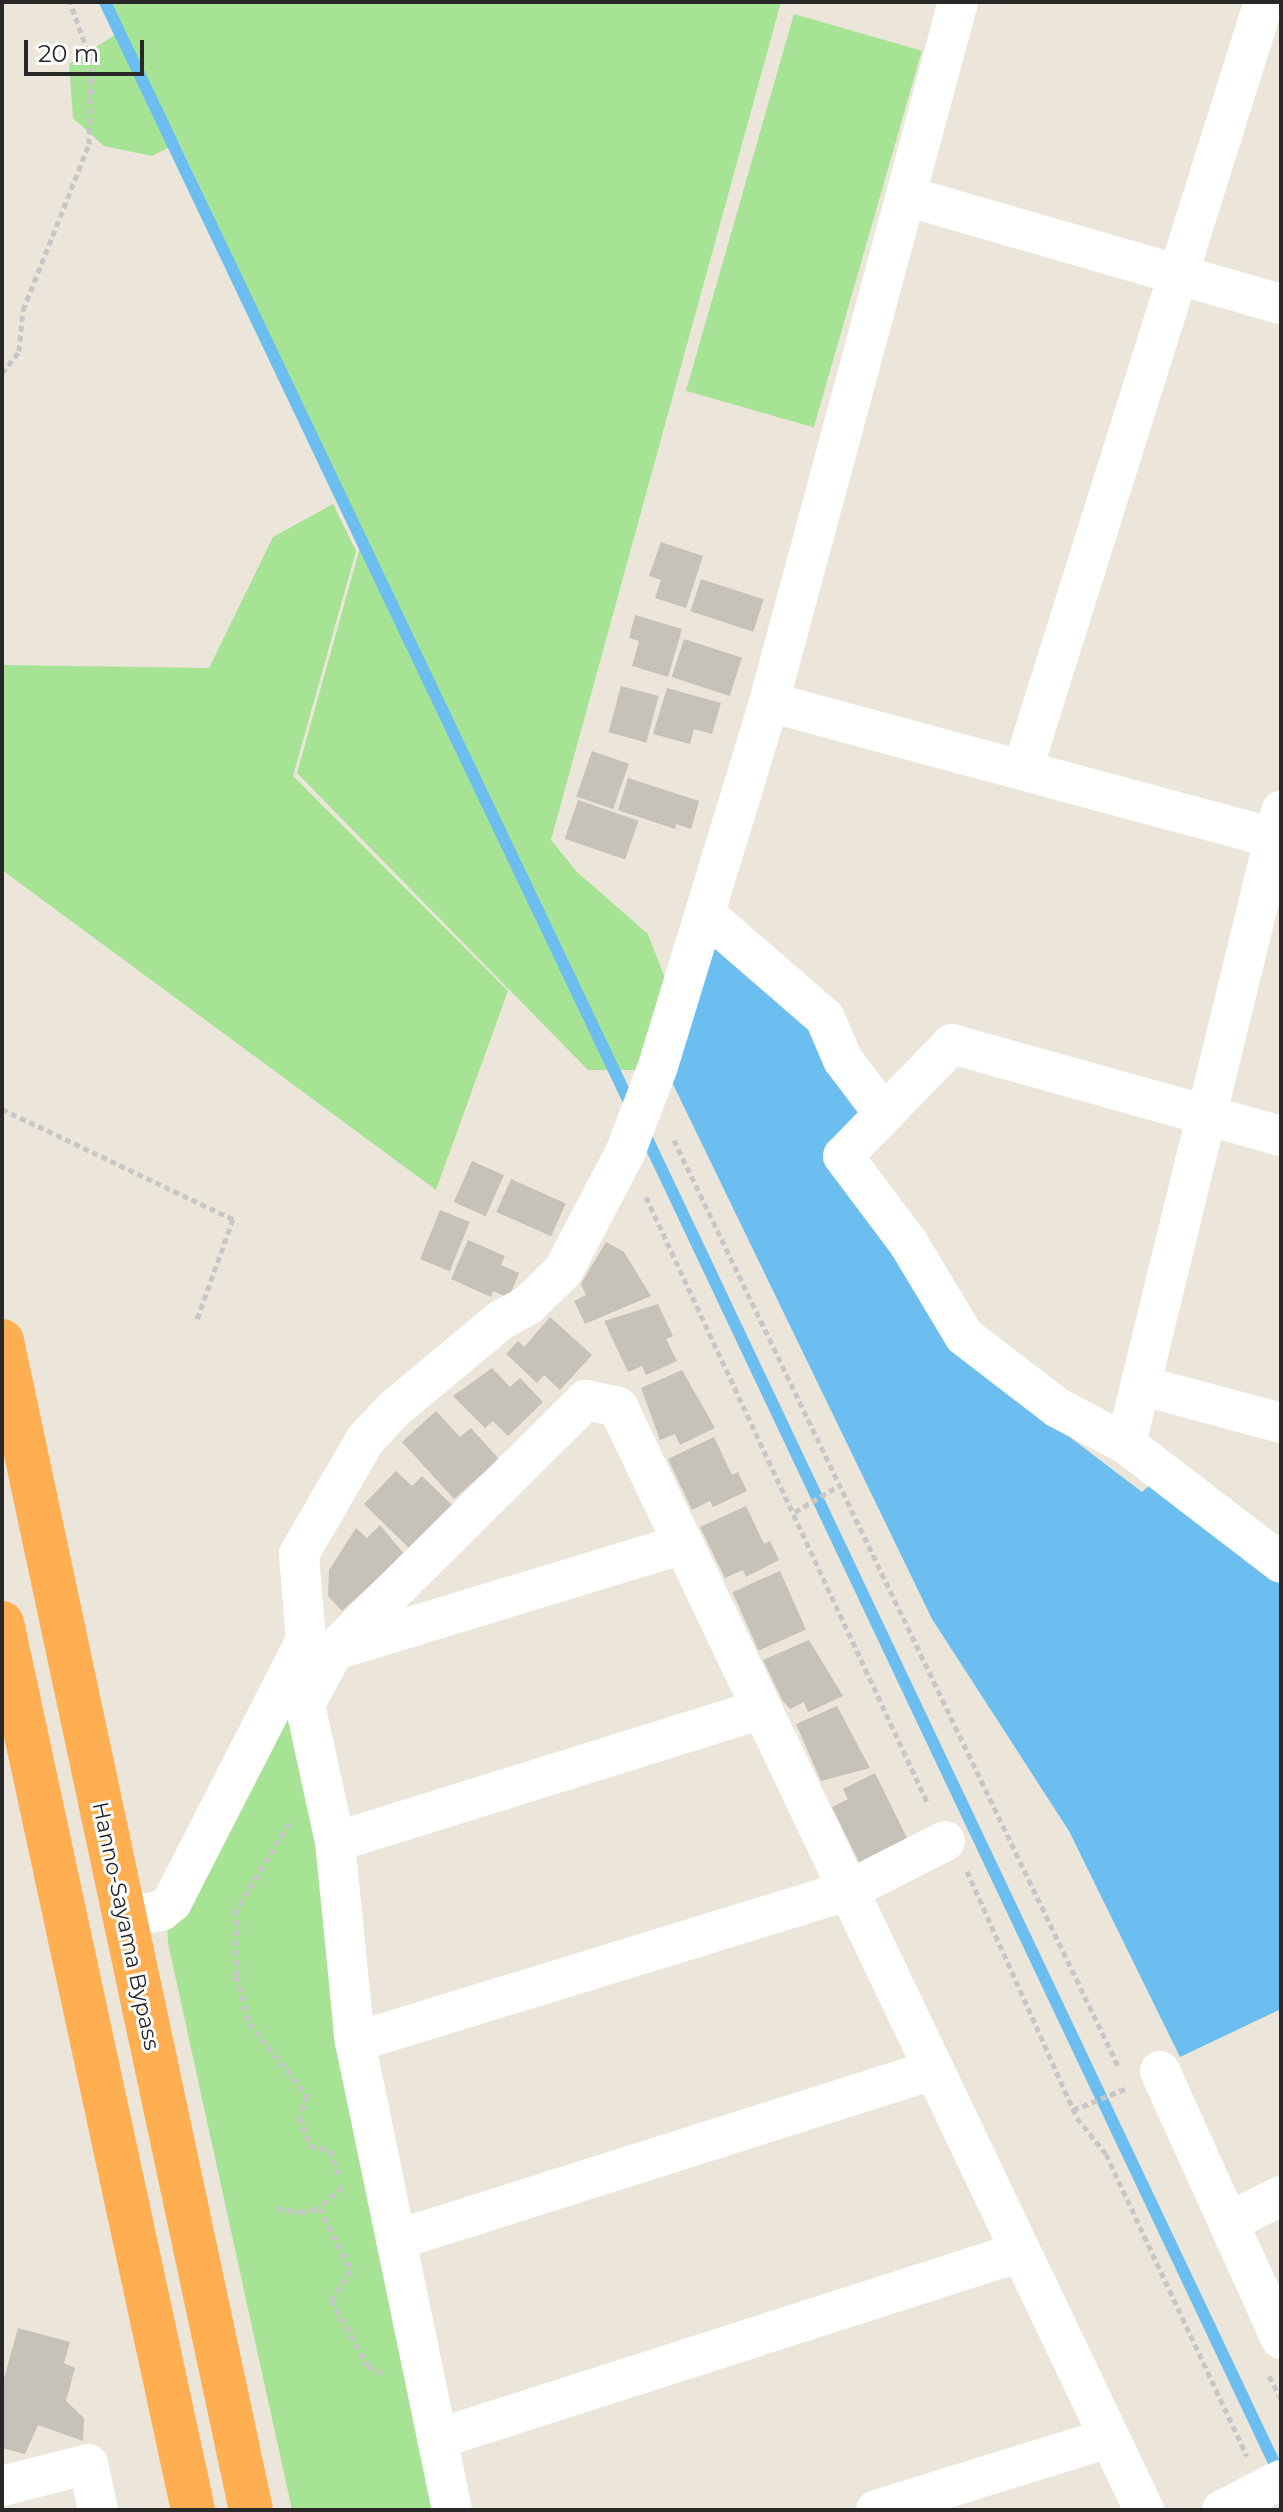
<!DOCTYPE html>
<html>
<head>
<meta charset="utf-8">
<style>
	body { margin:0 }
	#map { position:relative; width:1283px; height:2512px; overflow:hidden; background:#ebe5da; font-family:Montserrat,sans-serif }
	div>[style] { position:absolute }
	.green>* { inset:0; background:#a7e395; transform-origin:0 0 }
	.water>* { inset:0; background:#6bbeef }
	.stream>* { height:12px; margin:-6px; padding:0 6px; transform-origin:6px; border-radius:6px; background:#6bbeef }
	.building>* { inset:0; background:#c6c2b9; transform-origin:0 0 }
	.path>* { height:5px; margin-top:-2.5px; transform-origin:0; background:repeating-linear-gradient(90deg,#c7c7c7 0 6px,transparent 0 10px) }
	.street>* { height:40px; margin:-20px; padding:0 20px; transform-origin:20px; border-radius:20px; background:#fff }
	.highway>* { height:44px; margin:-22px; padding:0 22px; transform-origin:22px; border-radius:22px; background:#ffaf51 }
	span { translate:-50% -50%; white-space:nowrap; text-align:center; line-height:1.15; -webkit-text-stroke:6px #fff; paint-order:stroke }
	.street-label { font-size:22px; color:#282828 }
	.frame { position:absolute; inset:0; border:4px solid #282828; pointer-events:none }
	.scale { position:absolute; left:24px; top:40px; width:120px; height:36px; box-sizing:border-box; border:4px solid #282828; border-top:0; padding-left:10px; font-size:24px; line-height:28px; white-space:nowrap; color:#282828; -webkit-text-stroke:6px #fff; paint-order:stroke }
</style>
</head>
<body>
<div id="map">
	<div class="green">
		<i style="clip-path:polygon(111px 2px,781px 2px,551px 840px,577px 872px,648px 934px,669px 989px,643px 1070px,588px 1070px,297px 773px,363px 537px,179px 142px,152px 156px,104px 146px,73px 118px,69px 64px,123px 30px)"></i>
		<i style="left:794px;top:14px;width:133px;height:392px;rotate:16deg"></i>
		<i style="clip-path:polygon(333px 504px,356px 551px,293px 776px,508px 991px,436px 1190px,2px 870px,2px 665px,209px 668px,273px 537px)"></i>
		<i style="clip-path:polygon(289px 1708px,318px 1846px,334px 2040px,436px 2510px,292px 2510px,168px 1943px,167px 1921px)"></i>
	</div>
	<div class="water">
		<i style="clip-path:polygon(719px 946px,815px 1034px,860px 1114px,823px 1161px,909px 1269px,958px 1352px,1142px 1492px,1157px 1479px,1281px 1575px,1281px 2009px,1180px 2057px,1069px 1831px,932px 1619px,671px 1080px,710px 950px)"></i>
	</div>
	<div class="stream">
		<i style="left:105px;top:2px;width:1225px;rotate:64.52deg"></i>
		<i style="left:644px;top:1132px;width:1486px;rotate:64.66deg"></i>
	</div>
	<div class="building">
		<i style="clip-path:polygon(661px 542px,703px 556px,686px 608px,655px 598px,661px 580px,649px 576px)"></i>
		<i style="left:701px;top:579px;width:66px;height:34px;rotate:18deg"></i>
		<i style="clip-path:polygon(635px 615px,682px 629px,668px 677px,632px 666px,639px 641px,629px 638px)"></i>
		<i style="left:684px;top:639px;width:61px;height:40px;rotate:18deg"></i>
		<i style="left:621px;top:686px;width:39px;height:48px;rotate:15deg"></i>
		<i style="clip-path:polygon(667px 688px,721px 703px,712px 734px,694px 729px,690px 744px,653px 734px)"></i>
		<i style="left:592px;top:751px;width:39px;height:48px;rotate:19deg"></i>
		<i style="clip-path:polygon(628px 778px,699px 801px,691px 829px,676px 824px,675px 829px,618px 810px)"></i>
		<i style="left:578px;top:800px;width:64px;height:41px;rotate:19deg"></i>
		<i style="left:472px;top:1161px;width:35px;height:45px;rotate:24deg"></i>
		<i style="left:511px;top:1179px;width:60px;height:36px;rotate:24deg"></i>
		<i style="left:440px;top:1210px;width:32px;height:53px;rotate:22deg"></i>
		<i style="clip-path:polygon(468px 1240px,505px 1256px,501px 1265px,519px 1273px,509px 1298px,493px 1291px,491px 1297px,451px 1279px)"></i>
		<i style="clip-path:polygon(606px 1242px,624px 1252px,651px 1296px,585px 1324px,574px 1301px,586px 1295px,581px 1284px)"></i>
		<i style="clip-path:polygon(658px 1304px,673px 1336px,666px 1339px,677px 1361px,646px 1375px,642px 1366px,628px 1372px,604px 1321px)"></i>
		<i style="clip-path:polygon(550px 1317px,592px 1355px,560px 1390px,544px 1375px,537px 1383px,506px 1354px,518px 1341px,524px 1347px)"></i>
		<i style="clip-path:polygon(492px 1368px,510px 1387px,520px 1378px,543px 1402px,508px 1436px,493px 1421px,485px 1428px,453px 1396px)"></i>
		<i style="clip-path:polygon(682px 1370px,715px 1428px,680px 1445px,675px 1434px,660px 1440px,641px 1388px)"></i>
		<i style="clip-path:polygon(436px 1411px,460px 1437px,471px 1428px,499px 1459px,454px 1499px,402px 1442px)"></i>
		<i style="clip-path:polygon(714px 1437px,732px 1475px,738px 1472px,747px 1491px,713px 1507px,710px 1501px,692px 1510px,668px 1459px)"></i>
		<i style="clip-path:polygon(396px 1471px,412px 1486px,422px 1476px,452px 1505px,409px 1548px,364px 1504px)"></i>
		<i style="clip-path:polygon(746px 1506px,764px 1544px,770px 1541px,779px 1560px,746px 1577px,743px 1570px,725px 1578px,700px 1527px)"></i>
		<i style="clip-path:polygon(380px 1525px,404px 1554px,342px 1611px,328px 1596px,329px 1570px,356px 1528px,367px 1538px)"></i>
		<i style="left:780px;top:1571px;width:64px;height:52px;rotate:66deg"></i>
		<i style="clip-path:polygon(809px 1640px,843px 1696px,808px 1712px,804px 1702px,790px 1709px,783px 1701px,763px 1660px)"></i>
		<i style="clip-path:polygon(837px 1706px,870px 1768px,821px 1781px,796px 1724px)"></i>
		<i style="clip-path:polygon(875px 1773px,907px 1838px,859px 1862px,832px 1807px,848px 1799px,843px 1789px)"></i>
		<i style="clip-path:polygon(18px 2328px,70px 2342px,64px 2363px,75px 2368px,66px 2401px,84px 2418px,83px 2441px,38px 2425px,25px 2454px,2px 2448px,2px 2386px)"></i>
	</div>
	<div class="path">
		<i style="left:2px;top:373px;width:28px;rotate:-52deg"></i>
		<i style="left:19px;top:351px;width:41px;rotate:-84.4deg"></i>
		<i style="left:23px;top:310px;width:179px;rotate:-68.3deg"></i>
		<i style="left:89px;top:144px;width:83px;rotate:-88.6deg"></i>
		<i style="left:91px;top:61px;width:63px;rotate:-109.6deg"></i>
		<i style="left:2px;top:1109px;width:256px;rotate:25.5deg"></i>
		<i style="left:233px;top:1219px;width:109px;rotate:109.8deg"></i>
		<i style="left:674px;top:1140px;width:1029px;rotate:64.38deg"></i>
		<i style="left:646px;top:1197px;width:669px;rotate:65.08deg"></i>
		<i style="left:795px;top:1512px;width:52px;rotate:-31deg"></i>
		<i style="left:289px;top:1823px;width:102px;rotate:121.3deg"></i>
		<i style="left:236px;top:1910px;width:66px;rotate:90deg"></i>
		<i style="left:236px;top:1976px;width:49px;rotate:74.5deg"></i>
		<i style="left:249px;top:2023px;width:93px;rotate:51.5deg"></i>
		<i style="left:307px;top:2096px;width:22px;rotate:111deg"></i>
		<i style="left:299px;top:2117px;width:31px;rotate:69deg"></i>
		<i style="left:310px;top:2146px;width:20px;rotate:11deg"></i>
		<i style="left:330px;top:2150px;width:29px;rotate:72deg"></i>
		<i style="left:967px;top:1871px;width:270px;rotate:66deg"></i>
		<i style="left:1077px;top:2118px;width:46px;rotate:51.1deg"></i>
		<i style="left:1106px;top:2154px;width:333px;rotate:65deg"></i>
		<i style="left:1073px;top:2110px;width:58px;rotate:-22.2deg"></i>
		<i style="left:342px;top:2187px;width:31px;rotate:138deg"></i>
		<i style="left:319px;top:2208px;width:70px;rotate:62.7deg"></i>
		<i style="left:351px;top:2270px;width:36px;rotate:124deg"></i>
		<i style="left:331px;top:2300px;width:76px;rotate:60.7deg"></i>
		<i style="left:368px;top:2366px;width:16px;rotate:27deg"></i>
		<i style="left:277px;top:2208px;width:23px;rotate:10deg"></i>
		<i style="left:300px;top:2212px;width:19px;rotate:-12deg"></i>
		<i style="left:1269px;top:2376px;width:26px;rotate:62deg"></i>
	</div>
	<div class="street">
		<i style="left:906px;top:196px;width:390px;rotate:16.1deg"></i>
		<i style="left:769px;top:702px;width:530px;rotate:15.08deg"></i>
		<i style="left:1023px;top:768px;width:803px;rotate:-72.54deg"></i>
		<i style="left:705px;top:914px;width:159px;rotate:40.9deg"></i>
		<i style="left:825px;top:1018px;width:46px;rotate:66.8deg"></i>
		<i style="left:843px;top:1060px;width:68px;rotate:52.8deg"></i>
		<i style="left:1281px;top:1136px;width:342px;rotate:-164.4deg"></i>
		<i style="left:952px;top:1044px;width:156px;rotate:134.2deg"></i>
		<i style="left:843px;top:1156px;width:110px;rotate:53.1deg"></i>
		<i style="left:909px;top:1244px;width:107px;rotate:59.1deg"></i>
		<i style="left:964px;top:1336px;width:118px;rotate:37.5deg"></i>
		<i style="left:1058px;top:1408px;width:77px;rotate:27.9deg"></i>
		<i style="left:1126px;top:1444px;width:195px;rotate:37.5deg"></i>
		<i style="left:1143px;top:1386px;width:143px;rotate:15deg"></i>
		<i style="left:1126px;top:1444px;width:652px;rotate:-76.24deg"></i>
		<i style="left:338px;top:1649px;width:358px;rotate:-16.9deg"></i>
		<i style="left:335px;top:1842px;width:445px;rotate:-17.3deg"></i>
		<i style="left:124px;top:1918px;width:38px;rotate:-11deg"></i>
		<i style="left:161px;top:1911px;width:14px;rotate:-39deg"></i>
		<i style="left:172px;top:1902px;width:294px;rotate:-62.9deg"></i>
		<i style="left:306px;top:1640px;width:86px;rotate:-94.7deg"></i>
		<i style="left:299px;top:1554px;width:132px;rotate:-59.9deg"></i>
		<i style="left:365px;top:1440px;width:42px;rotate:-46.9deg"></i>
		<i style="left:394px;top:1409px;width:139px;rotate:-39.8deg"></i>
		<i style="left:501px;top:1320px;width:31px;rotate:-29deg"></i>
		<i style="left:528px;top:1305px;width:49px;rotate:-44.2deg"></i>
		<i style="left:563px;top:1271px;width:133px;rotate:-62.3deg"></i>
		<i style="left:625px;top:1153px;width:93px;rotate:-69.2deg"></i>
		<i style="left:658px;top:1066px;width:381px;rotate:-73deg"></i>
		<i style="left:769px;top:702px;width:725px;rotate:-74.89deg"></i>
		<i style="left:355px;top:2042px;width:515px;rotate:-17.06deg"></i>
		<i style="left:847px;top:1891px;width:110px;rotate:-27deg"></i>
		<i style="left:1160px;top:2071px;width:294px;rotate:65.7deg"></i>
		<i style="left:1229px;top:2222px;width:58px;rotate:-26.6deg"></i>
		<i style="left:396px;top:2240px;width:563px;rotate:-17.57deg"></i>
		<i style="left:437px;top:2439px;width:612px;rotate:-17.78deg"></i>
		<i style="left:2px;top:2486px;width:89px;rotate:-14.3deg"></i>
		<i style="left:88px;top:2464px;width:47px;rotate:77.7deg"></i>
		<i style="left:452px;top:2510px;width:478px;rotate:-101.7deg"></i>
		<i style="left:355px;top:2042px;width:201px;rotate:-95.7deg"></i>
		<i style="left:335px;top:1842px;width:141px;rotate:-102.3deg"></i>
		<i style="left:305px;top:1704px;width:61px;rotate:-61.8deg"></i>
		<i style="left:334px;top:1650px;width:355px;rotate:-44.8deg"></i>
		<i style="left:586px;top:1400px;width:33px;rotate:12deg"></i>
		<i style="left:618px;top:1407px;width:1222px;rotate:64.5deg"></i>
		<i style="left:876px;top:2510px;width:244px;rotate:-17.2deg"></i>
		<i style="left:1222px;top:2510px;width:66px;rotate:-27deg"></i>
	</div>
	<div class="highway">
		<i style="left:2px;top:1341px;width:1195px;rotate:77.98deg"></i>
		<i style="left:2px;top:1623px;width:907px;rotate:77.85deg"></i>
	</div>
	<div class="street-label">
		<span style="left:126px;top:1926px;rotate:78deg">Hanno-Sayama Bypass</span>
	</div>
	<div class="frame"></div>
	<div class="scale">20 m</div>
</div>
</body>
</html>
